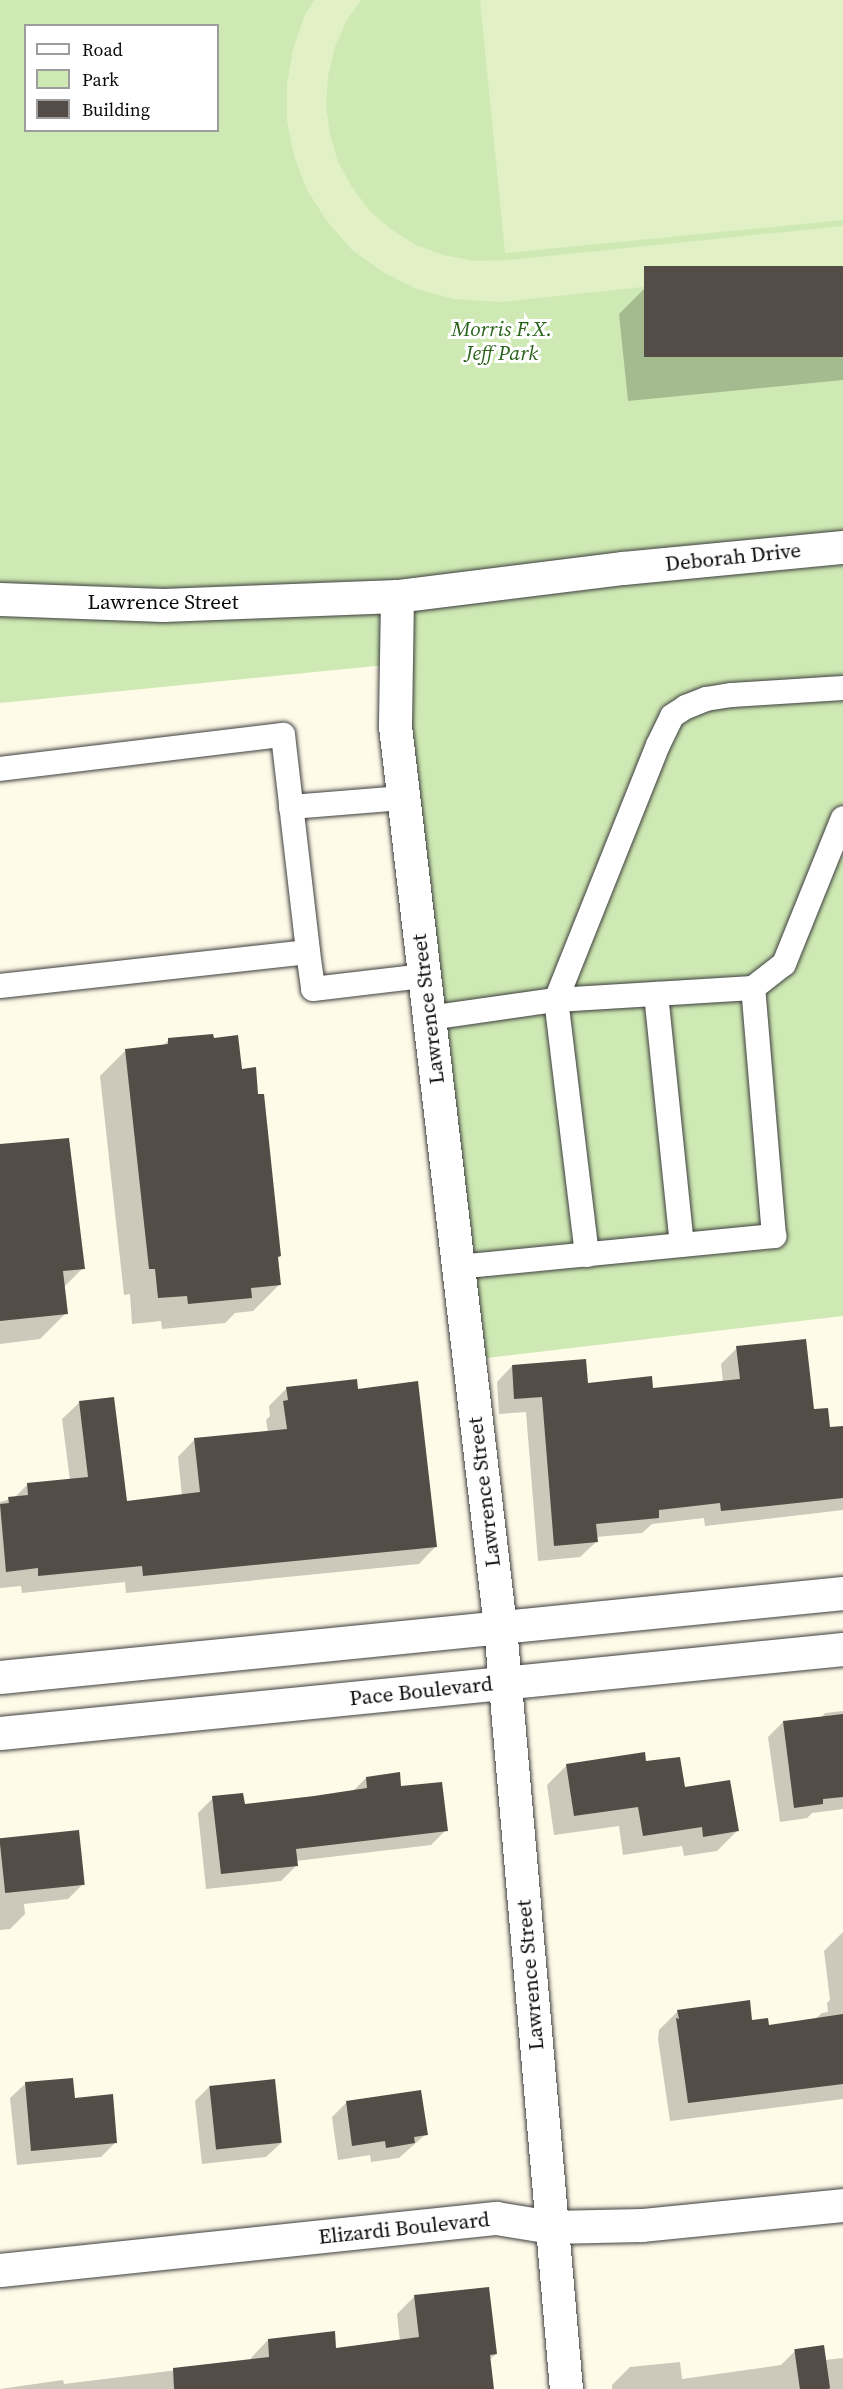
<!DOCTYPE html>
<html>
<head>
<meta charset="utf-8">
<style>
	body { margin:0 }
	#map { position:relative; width:843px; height:2389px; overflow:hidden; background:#fffbe9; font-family:"Source Serif 4",serif }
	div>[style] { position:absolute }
	.green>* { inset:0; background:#cee9b3 }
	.pitch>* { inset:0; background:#e1f0c5 }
	.shadow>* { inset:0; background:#0003 }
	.building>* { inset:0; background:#544c47; transform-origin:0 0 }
	.roads { filter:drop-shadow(0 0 2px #3e3e3e) drop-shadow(0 0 2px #3e3e3e) }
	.service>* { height:24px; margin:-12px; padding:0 12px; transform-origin:12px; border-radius:12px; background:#fff }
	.minor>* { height:33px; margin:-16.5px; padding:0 16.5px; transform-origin:16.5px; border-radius:16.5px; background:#fff }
	.tertiary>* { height:33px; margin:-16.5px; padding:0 16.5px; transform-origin:16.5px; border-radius:16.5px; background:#fff }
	span { translate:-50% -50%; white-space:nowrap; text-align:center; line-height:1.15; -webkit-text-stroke:6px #fff; paint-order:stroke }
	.park-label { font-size:21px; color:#29631b; font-style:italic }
	.street-label { font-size:21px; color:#0b0b0b }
	.legend { position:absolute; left:24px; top:24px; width:195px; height:108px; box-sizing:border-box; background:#fff; border:2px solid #9d9d9d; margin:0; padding:8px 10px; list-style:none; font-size:18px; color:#0b0b0b }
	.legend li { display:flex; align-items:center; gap:12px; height:30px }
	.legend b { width:30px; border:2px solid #9d9d9d }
</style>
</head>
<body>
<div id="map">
	<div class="green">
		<i style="clip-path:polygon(evenodd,0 0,843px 0,843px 1316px,469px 1360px,396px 664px,0 703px,0 0,26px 26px,218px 26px,218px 130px,26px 130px,26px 26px)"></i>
	</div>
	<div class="pitch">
		<i style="clip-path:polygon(314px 0,361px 0,347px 20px,335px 47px,328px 76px,326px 105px,330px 134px,338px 162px,352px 187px,369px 210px,392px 230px,416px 245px,443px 255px,475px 261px,509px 260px,843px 226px,843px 266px,500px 302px,454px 299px,417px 289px,383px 272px,352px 250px,327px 221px,307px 190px,294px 156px,287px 121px,287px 84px,293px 49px,305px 15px)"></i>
		<i style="clip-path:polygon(480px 0,843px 0,843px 220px,505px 253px)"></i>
	</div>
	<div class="shadow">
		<i style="clip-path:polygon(843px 268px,843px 380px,628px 401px,619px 314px,645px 288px)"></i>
		<i style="clip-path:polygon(169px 1040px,213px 1040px,241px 1070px,280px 1256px,277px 1258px,279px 1285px,253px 1311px,235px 1313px,225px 1323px,162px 1329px,161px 1321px,132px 1324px,130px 1294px,124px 1295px,100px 1076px,126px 1050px,162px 1046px)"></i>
		<i style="clip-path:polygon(0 1146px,83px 1268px,63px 1288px,66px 1313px,40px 1339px,0 1344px)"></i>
		<i style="clip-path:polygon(737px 1348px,812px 1411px,828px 1429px,843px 1427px,843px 1510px,705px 1526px,704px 1518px,652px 1524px,642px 1533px,596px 1537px,596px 1542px,580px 1557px,538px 1561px,526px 1412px,499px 1414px,497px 1382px,512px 1366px,587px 1385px,652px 1389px,723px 1382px,721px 1364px)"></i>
		<i style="clip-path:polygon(356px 1381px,357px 1390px,436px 1546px,419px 1564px,126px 1593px,125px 1582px,22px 1593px,21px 1586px,0 1588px,0 1502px,14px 1498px,28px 1484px,70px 1480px,62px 1419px,80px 1402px,125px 1503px,182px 1496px,178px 1457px,195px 1439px,268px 1432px,266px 1420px,270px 1416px,269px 1406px,286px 1389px)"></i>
		<i style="clip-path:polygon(843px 1711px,843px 1809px,812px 1813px,807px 1818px,780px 1822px,768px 1737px,783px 1722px,821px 1718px,825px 1713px)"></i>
		<i style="clip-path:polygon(645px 1763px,737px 1831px,717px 1851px,684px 1856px,682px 1846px,623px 1855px,619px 1826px,554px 1835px,547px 1785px,567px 1765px)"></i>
		<i style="clip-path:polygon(366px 1778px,400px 1788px,446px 1830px,431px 1845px,296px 1861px,296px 1866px,281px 1881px,206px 1889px,198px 1813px,213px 1798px,243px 1805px,352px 1792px)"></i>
		<i style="clip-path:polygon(0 1840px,83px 1884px,68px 1899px,24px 1904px,25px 1914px,10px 1929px,0 1930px)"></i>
		<i style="clip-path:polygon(843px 1932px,843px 2099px,670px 2121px,658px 2039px,659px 2030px,678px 2011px,750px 2021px,768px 2027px,814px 2020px,822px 2013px,828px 2012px,827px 2003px,830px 2000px,824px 1951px)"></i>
		<i style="clip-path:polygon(25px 2084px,74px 2100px,116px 2142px,101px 2157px,17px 2165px,10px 2098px)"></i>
		<i style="clip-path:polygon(210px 2086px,281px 2143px,266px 2157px,202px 2164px,195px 2101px)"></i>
		<i style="clip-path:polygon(347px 2102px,426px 2134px,399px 2158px,371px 2162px,370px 2155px,338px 2160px,332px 2117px)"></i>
		<i style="clip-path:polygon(414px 2297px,496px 2354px,489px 2360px,493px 2389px,0 2389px,63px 2380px,64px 2384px,251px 2361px,251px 2358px,268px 2340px,335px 2350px,400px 2341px,397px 2314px)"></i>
		<i style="clip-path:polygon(795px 2351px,825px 2360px,843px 2358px,843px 2389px,612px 2389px,612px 2385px,630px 2367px,680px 2362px,682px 2379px,781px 2365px)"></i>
	</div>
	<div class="building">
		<i style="left:843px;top:266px;width:91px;height:199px;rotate:90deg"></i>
		<i style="clip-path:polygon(213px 1034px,214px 1038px,238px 1035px,242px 1069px,256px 1067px,258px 1094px,264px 1094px,281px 1256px,278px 1257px,281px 1285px,251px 1288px,252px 1298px,188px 1304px,187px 1296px,158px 1298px,155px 1269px,149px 1269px,125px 1049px,168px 1044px,168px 1038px)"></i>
		<i style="clip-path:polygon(69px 1138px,85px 1269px,63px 1271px,68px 1314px,0 1321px,0 1144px)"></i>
		<i style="clip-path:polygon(806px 1339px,814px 1409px,828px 1408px,830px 1427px,843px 1426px,843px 1498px,721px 1511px,720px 1503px,659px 1510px,659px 1518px,596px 1524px,598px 1542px,554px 1546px,542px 1397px,514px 1399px,512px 1365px,586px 1359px,588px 1383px,652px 1376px,653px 1388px,740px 1379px,736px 1346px)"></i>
		<i style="clip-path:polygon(357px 1379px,358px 1389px,418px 1381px,437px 1547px,143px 1576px,142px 1566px,38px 1576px,38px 1568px,6px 1572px,0 1504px,9px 1503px,8px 1497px,28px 1495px,27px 1483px,88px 1477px,79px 1401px,114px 1397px,127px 1501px,200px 1492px,194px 1438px,287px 1429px,283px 1401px,288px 1400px,286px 1387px)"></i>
		<i style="clip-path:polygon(843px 1714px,843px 1797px,823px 1799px,823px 1804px,794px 1808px,783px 1721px)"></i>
		<i style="clip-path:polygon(645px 1752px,646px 1761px,680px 1757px,685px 1787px,730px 1780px,739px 1831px,703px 1837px,702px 1827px,643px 1836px,638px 1807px,574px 1816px,566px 1764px)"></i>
		<i style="clip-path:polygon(400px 1772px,401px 1786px,442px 1782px,448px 1831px,296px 1849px,298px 1866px,221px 1874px,212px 1796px,243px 1793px,245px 1804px,314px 1796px,367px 1788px,366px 1777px)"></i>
		<i style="left:79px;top:1830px;width:55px;height:80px;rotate:84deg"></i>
		<i style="clip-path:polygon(750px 2000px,752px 2020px,768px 2018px,769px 2025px,843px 2014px,843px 2084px,688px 2103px,676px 2018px,679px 2019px,677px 2010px)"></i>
		<i style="clip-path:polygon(73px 2078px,75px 2098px,113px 2094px,117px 2143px,31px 2151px,25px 2082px)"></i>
		<i style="left:275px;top:2079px;width:64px;height:66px;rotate:84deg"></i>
		<i style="clip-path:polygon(421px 2090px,428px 2135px,414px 2137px,415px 2143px,386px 2148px,385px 2141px,352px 2146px,346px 2101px)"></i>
		<i style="clip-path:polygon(489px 2287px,497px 2354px,490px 2355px,494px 2389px,174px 2389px,173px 2368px,269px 2357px,268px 2339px,335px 2331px,336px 2348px,419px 2337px,414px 2295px)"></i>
		<i style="left:824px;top:2345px;width:44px;height:30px;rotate:82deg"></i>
	</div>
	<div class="roads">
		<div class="service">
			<i style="left:0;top:769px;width:285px;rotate:-6.9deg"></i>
			<i style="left:283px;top:735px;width:218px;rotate:83.4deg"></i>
			<i style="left:308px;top:952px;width:310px;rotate:173.7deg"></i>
			<i style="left:291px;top:807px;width:112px;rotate:-4.6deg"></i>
			<i style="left:308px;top:952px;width:37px;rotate:82deg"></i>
			<i style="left:313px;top:989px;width:112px;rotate:-6.7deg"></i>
			<i style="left:656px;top:994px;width:252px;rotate:84.1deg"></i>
			<i style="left:429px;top:1018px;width:128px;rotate:-8.1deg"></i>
			<i style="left:556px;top:1000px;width:197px;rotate:-3.5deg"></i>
			<i style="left:753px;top:988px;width:39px;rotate:-38deg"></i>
			<i style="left:784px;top:964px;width:157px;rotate:-68deg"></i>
			<i style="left:587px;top:1255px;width:257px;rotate:-96.9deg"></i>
			<i style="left:556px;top:1000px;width:275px;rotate:-68.2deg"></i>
			<i style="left:658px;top:745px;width:32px;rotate:-64deg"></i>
			<i style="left:672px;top:716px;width:17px;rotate:-33deg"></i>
			<i style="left:686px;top:707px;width:22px;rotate:-22deg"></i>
			<i style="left:706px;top:699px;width:26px;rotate:-9deg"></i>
			<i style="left:732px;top:695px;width:111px;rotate:-3.6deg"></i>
			<i style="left:458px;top:1267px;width:318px;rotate:-5.6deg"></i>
			<i style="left:774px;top:1236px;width:249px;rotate:-94.8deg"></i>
		</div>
		<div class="minor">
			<i style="left:397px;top:596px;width:130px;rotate:90.9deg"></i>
			<i style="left:395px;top:726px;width:907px;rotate:83.35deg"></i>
			<i style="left:500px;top:1627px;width:765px;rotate:85.05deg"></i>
			<i style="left:0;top:599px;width:163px;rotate:2.1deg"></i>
			<i style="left:163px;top:605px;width:234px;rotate:-2.2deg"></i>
			<i style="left:397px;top:596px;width:228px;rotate:-7.1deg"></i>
			<i style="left:623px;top:568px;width:221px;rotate:-5.5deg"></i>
			<i style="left:0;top:2270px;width:499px;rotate:-6deg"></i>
			<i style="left:496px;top:2218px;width:56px;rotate:9.3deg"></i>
			<i style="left:551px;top:2227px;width:91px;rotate:-1.3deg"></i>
			<i style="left:642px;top:2225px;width:202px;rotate:-5.7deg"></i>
		</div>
		<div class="tertiary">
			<i style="left:0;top:1677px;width:847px;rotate:-5.69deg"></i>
			<i style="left:0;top:1733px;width:847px;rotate:-5.69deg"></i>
		</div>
	</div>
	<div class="park-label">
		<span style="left:502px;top:341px">Morris F.X.<br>Jeff Park</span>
	</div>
	<div class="street-label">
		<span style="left:733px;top:557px;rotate:-6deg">Deborah Drive</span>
		<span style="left:163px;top:602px">Lawrence Street</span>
		<span style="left:428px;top:1009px;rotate:-97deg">Lawrence Street</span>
		<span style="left:484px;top:1492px;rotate:-97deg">Lawrence Street</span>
		<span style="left:421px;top:1691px;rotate:-6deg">Pace Boulevard</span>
		<span style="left:530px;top:1975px;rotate:-95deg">Lawrence Street</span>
		<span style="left:404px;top:2228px;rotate:-6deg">Elizardi Boulevard</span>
	</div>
	<ul class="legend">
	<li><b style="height:8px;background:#fff"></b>Road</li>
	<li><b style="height:16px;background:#cee9b3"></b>Park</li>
	<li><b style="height:16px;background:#544c47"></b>Building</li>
	</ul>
</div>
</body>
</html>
